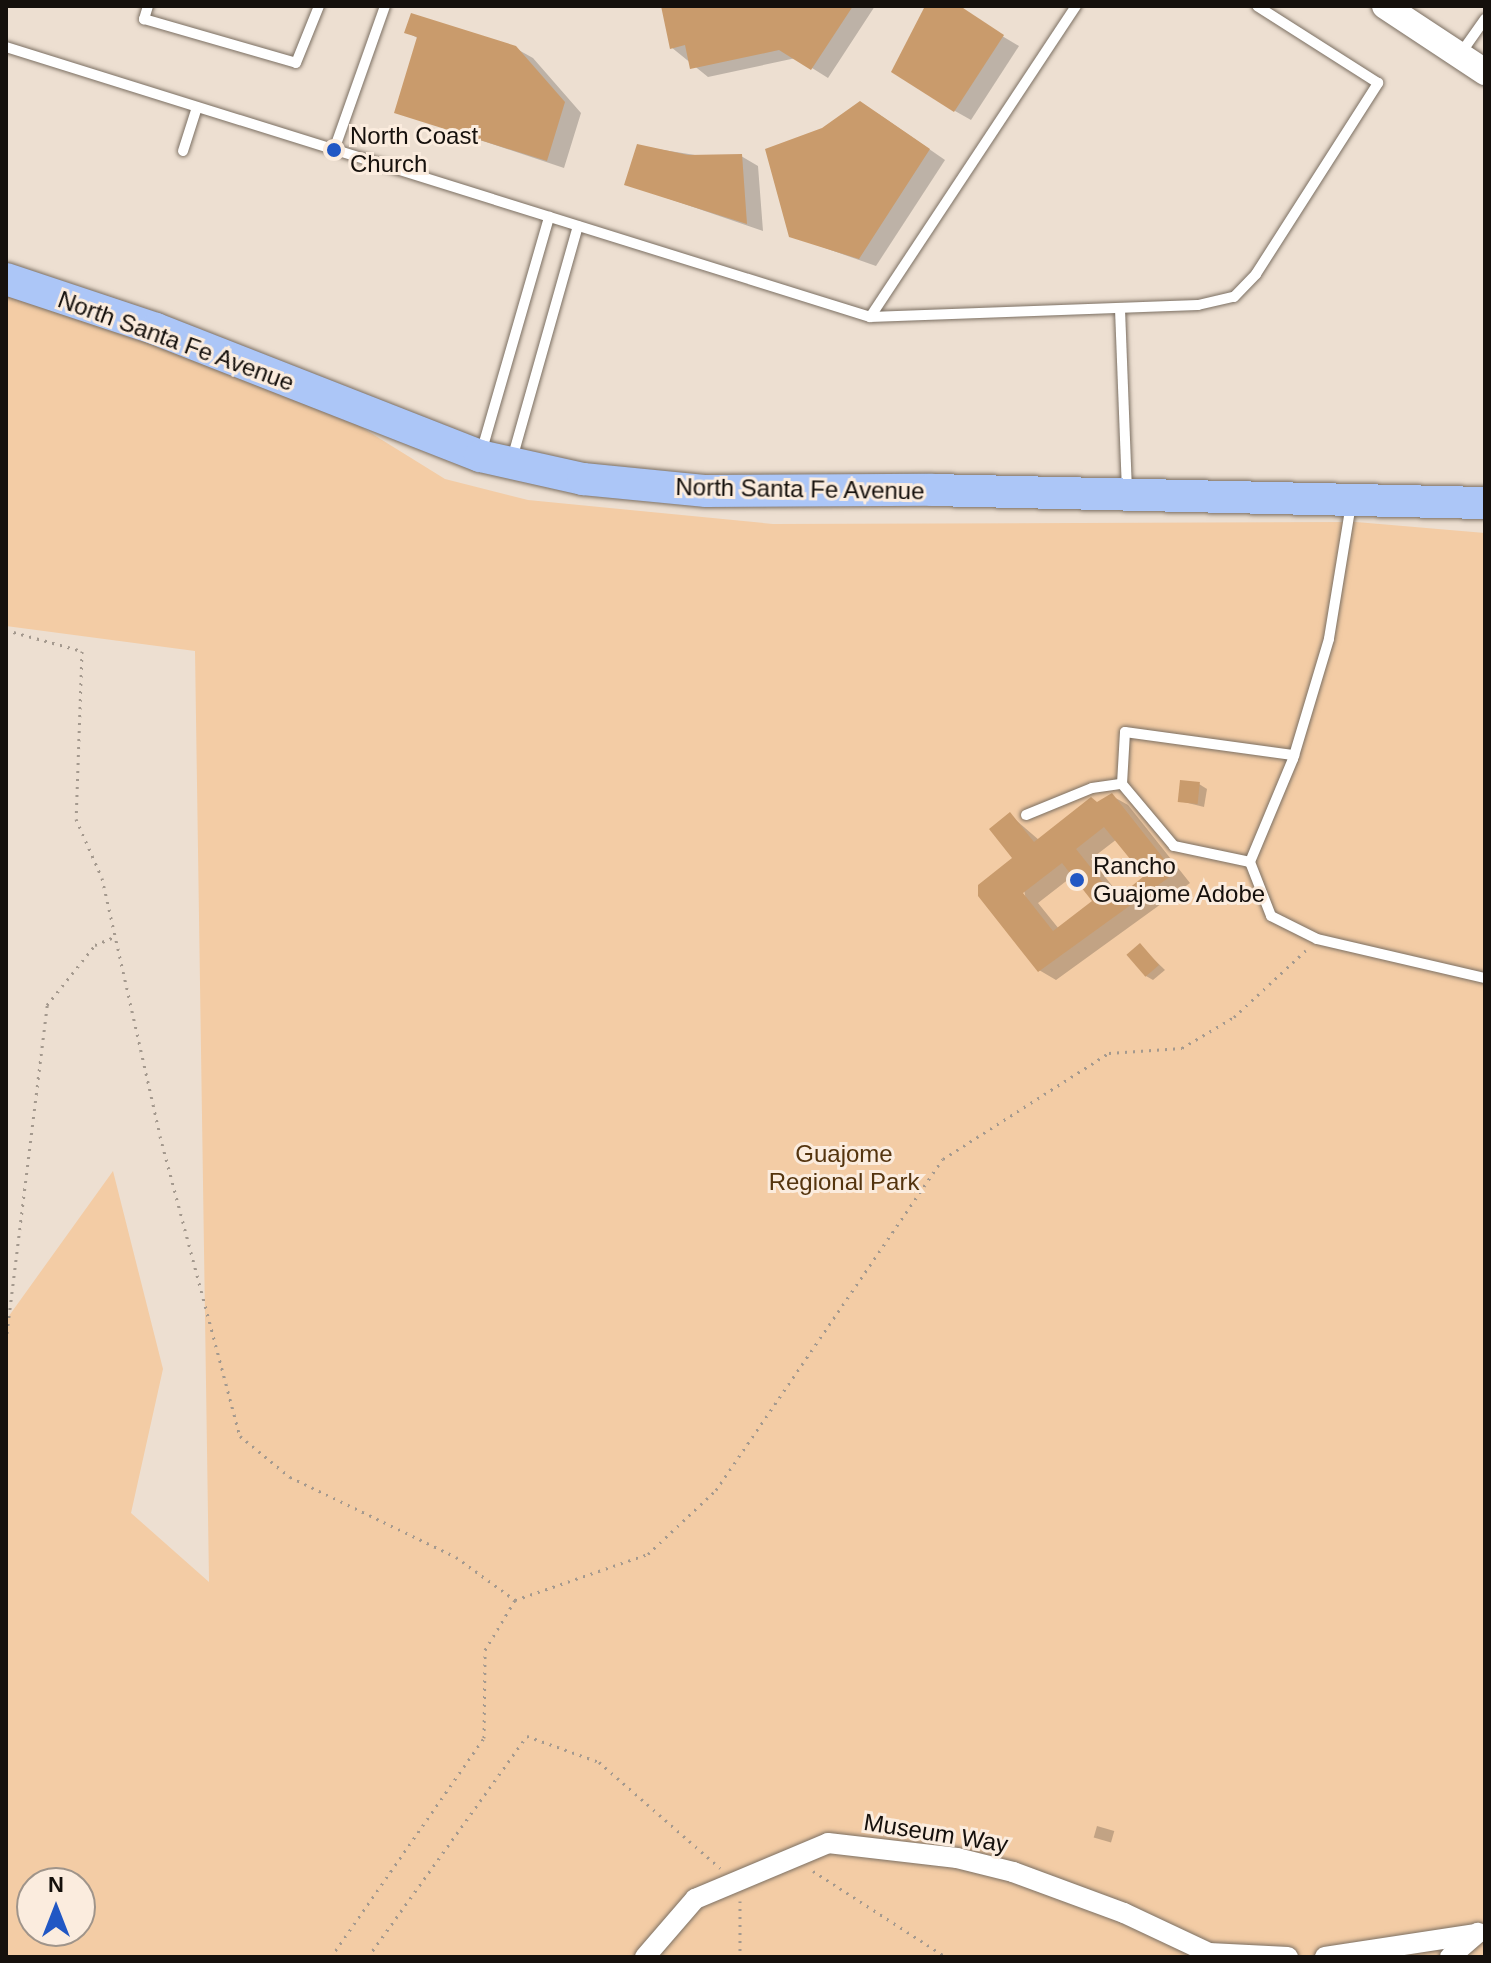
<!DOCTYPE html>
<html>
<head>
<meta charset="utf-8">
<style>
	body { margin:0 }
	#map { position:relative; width:1491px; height:1963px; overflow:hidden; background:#eddfd1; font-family:Helvetica,sans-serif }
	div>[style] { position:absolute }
	.green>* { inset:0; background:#f3cca5 }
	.shadow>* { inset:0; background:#0003; transform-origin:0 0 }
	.building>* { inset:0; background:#c99b6c; transform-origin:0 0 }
	.path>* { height:3px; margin-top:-1.5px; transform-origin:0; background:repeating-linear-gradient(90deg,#a4998e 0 2px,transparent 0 8px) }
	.roads { filter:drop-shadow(0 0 2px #7b6f62) drop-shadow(0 0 2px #7b6f62) }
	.service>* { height:10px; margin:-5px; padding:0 5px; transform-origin:5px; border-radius:5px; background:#fff }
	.minor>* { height:20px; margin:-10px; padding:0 10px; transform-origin:10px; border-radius:10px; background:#fff }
	.tertiary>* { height:26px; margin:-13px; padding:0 13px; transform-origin:13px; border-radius:13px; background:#fff }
	.primary>* { height:32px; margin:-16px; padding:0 16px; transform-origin:16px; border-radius:16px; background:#acc6f7 }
	.dots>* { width:22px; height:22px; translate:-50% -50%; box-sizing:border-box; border:4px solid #fbecde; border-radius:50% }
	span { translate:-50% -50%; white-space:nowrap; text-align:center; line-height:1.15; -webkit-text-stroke:6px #fbecde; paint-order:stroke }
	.poi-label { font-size:24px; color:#15100c }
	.left { translate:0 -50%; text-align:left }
	.street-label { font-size:24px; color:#15100c }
	.park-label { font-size:24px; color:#54340e }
	.frame { position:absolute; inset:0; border:8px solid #15100c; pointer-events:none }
	.north { position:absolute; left:16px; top:1867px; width:80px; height:80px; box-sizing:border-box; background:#fbecde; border:2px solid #9f948a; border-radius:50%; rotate:0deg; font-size:22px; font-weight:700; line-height:32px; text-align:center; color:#15100c }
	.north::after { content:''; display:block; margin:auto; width:28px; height:36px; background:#2157c4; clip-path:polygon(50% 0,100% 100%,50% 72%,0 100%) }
</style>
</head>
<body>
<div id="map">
	<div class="green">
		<i style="clip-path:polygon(evenodd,6px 278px,295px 386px,445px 479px,528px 500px,773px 524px,1356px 522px,1485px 533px,1485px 1957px,6px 1957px,6px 1320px,113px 1171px,163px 1369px,131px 1513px,209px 1582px,195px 651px,6px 626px,6px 278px,32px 1883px,80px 1883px,80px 1931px,32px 1931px,32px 1883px)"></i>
	</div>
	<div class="shadow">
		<i style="clip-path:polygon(676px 6px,875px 6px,828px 78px,796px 58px,708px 77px,671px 47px)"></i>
		<i style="clip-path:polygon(927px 6px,952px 6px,1019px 46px,971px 120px,955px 111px)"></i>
		<i style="clip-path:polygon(407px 32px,515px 48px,533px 58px,581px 113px,564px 168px,396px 112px,419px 39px)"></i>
		<i style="clip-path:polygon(877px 113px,945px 160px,876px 266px,791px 236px,823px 130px)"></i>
		<i style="clip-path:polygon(638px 146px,714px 158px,741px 156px,758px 166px,763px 231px,626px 184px)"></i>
		<i style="clip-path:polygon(1199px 784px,1207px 789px,1204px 807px,1180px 801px)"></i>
		<i style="clip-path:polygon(evenodd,1112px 796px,1128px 805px,1190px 883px,1056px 980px,1039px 970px,1010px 815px,1039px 840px,1112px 796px,1117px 839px,1147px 877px,1121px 897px,1091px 859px,1117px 839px,1112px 796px,1074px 875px,1095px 901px,1059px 929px,1038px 903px,1074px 875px)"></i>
		<i style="clip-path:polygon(1140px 946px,1165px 970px,1153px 980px,1146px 976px)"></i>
		<i style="left:1097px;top:1826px;width:18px;height:12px;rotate:16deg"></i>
	</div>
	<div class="building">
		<i style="clip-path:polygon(661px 6px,853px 6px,811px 70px,779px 50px,690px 69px,685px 45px,670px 49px)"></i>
		<i style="clip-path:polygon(925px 6px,960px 6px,1004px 35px,954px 112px,891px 72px)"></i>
		<i style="clip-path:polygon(411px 13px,516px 46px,565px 102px,547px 161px,394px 113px,417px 37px,404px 33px)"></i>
		<i style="clip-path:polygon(860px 101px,930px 149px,859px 259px,789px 237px,765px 149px,822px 128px)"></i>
		<i style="clip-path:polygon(637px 144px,688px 155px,742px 154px,747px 224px,624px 185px)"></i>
		<i style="left:1180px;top:780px;width:20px;height:22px;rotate:6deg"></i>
		<i style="clip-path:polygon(evenodd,1112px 793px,1175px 873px,1038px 972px,978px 896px,978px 885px,1012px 858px,989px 829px,1010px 812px,1034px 842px,1091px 797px,1097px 802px,1112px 793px,1104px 827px,1144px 876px,1116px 899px,1076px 849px,1104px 827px,1112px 793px,1062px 863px,1092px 901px,1053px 931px,1023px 893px,1062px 863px)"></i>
		<i style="left:1140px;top:943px;width:29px;height:18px;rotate:49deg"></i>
	</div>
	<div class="path">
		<i style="left:6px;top:630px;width:79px;rotate:15.4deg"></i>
		<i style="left:82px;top:651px;width:168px;rotate:92deg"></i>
		<i style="left:76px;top:819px;width:64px;rotate:66.2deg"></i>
		<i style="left:102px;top:878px;width:264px;rotate:77.3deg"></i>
		<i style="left:160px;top:1136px;width:310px;rotate:75.1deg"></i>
		<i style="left:240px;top:1436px;width:65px;rotate:39.4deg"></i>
		<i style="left:290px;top:1477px;width:184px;rotate:25.7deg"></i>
		<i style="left:456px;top:1557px;width:73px;rotate:36.1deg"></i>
		<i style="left:6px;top:1341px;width:338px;rotate:-83deg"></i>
		<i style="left:47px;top:1005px;width:77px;rotate:-51.3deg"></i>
		<i style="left:95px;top:945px;width:21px;rotate:-23deg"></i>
		<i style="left:813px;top:1871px;width:158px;rotate:32.9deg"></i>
		<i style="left:740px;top:1901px;width:56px;rotate:90deg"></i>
		<i style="left:331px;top:1957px;width:267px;rotate:-55.1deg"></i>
		<i style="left:484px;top:1738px;width:88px;rotate:-89.3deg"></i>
		<i style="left:485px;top:1650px;width:58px;rotate:-59deg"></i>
		<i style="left:515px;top:1600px;width:141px;rotate:-19.1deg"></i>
		<i style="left:648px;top:1554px;width:93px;rotate:-43.3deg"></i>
		<i style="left:716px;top:1490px;width:401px;rotate:-55.6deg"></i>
		<i style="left:943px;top:1159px;width:197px;rotate:-32.6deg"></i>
		<i style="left:1109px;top:1053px;width:73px;rotate:-3.9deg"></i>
		<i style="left:1182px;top:1048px;width:61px;rotate:-30.8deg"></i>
		<i style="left:1234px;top:1017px;width:98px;rotate:-42.9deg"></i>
		<i style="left:368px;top:1957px;width:272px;rotate:-54.3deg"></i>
		<i style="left:527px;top:1736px;width:77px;rotate:19.9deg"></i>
		<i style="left:599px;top:1762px;width:161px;rotate:41.2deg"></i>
	</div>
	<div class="roads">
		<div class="service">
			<i style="left:148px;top:6px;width:14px;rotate:107deg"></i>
			<i style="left:144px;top:19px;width:158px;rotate:16.1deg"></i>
			<i style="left:296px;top:63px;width:61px;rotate:-68deg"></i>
			<i style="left:1076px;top:6px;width:373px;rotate:123.5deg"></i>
			<i style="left:870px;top:317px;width:328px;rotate:-2.1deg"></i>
			<i style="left:1198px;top:305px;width:37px;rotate:-13deg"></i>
			<i style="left:1234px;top:297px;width:32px;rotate:-46deg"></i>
			<i style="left:1256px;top:274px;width:227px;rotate:-57.4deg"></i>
			<i style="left:1378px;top:83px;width:143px;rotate:-147.5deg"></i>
			<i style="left:6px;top:47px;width:905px;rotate:17.35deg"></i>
			<i style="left:1461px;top:53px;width:42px;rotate:-54.8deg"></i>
			<i style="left:334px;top:150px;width:153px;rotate:-70.5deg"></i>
			<i style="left:183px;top:151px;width:46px;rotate:-72.3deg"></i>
			<i style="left:1120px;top:309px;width:183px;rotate:87.8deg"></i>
			<i style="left:481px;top:453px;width:246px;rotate:-73.9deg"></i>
			<i style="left:512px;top:459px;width:242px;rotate:-74.2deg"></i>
			<i style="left:1351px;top:504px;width:137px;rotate:99.3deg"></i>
			<i style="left:1329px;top:639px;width:125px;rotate:106.7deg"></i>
			<i style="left:1293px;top:759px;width:112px;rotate:112.7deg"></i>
			<i style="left:1250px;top:862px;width:58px;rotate:68.7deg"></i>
			<i style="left:1271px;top:916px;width:51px;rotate:26.6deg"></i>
			<i style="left:1317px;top:939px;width:172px;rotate:13.1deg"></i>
			<i style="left:1026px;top:815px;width:71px;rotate:-22.2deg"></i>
			<i style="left:1092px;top:788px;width:30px;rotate:-8deg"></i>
			<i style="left:1250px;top:862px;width:78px;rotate:-168.1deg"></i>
			<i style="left:1174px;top:846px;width:81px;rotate:-130deg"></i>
			<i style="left:1122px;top:784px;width:52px;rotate:-86.7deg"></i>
			<i style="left:1125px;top:732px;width:171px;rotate:7.8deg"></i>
		</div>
		<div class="minor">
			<i style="left:645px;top:1957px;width:77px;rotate:-49.2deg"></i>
			<i style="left:695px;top:1899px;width:144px;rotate:-22.8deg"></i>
			<i style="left:828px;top:1843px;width:130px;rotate:6.6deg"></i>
			<i style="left:957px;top:1858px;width:58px;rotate:14deg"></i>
			<i style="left:1013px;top:1872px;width:118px;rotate:20.3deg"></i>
			<i style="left:1124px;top:1913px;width:94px;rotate:25.2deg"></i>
			<i style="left:1209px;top:1953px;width:79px;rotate:2.9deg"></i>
			<i style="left:1325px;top:1957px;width:153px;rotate:-8.7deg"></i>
			<i style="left:1450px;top:1957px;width:37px;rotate:-41deg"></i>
		</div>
		<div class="tertiary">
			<i style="left:1385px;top:6px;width:120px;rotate:33.4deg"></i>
		</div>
		<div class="primary">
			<i style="left:6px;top:279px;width:158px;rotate:18.4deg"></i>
			<i style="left:156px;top:329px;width:348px;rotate:21.4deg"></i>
			<i style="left:480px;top:456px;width:106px;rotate:12.6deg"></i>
			<i style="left:583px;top:479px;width:124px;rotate:5.6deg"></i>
			<i style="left:706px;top:491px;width:226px;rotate:-0.3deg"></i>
			<i style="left:932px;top:490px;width:553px;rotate:1.35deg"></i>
		</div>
	</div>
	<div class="dots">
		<i style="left:334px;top:150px;background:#2157c4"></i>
		<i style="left:1077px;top:880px;background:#2157c4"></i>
	</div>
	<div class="poi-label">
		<span class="left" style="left:350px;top:150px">North Coast<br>Church</span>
		<span class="left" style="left:1093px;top:880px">Rancho<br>Guajome Adobe</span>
	</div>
	<div class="street-label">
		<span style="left:176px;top:341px;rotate:20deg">North Santa Fe Avenue</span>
		<span style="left:800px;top:489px;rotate:1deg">North Santa Fe Avenue</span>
		<span style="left:936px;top:1833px;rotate:9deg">Museum Way</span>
	</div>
	<div class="park-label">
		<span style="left:844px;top:1168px">Guajome<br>Regional Park</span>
	</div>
	<div class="frame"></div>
	<div class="north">N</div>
</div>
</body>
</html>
